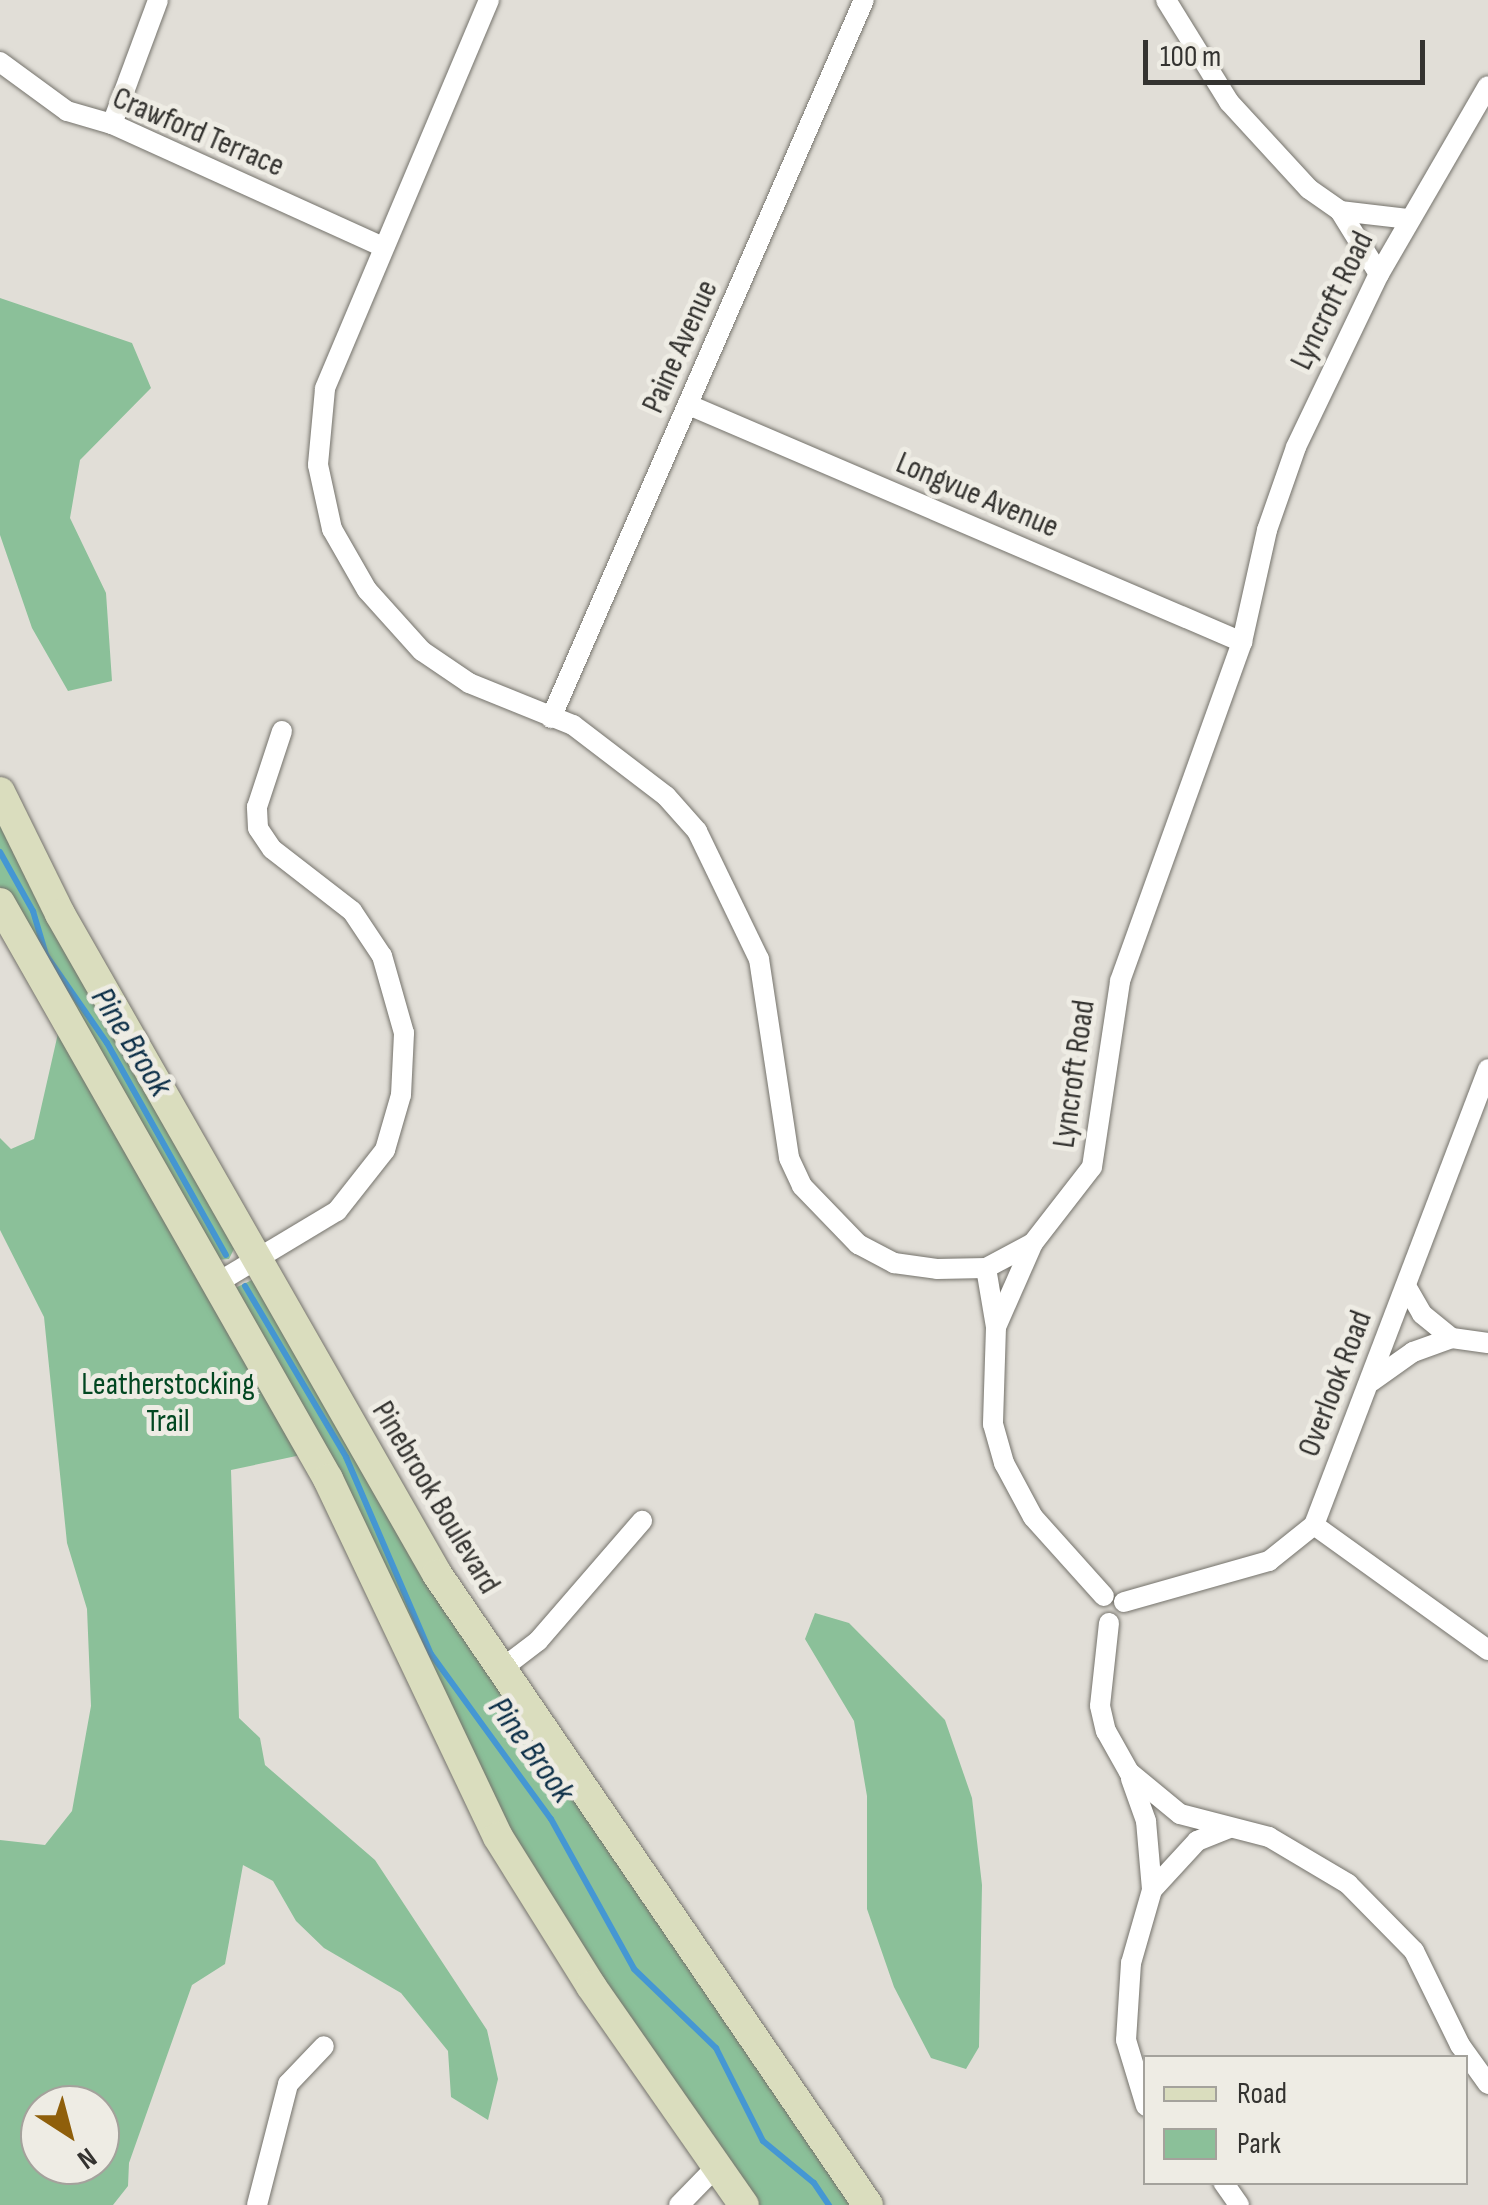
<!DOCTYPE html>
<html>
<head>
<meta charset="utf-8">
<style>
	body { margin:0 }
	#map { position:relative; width:1488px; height:2205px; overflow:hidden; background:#e1ded7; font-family:"Sofia Sans Condensed",sans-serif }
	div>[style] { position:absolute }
	.green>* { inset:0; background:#8bc099 }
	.stream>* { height:6px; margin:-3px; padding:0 3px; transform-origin:3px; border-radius:3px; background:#4597d3 }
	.roads { filter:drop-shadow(0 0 2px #75736c) drop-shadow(0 0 2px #75736c) }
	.street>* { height:20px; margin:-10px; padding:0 10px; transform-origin:10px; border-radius:10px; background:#fff }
	.secondary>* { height:30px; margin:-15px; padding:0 15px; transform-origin:15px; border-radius:15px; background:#daddbe }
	span { translate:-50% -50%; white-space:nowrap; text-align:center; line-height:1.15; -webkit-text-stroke:10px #eeece4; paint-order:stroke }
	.street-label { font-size:32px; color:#343330 }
	.park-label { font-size:32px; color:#024721 }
	.water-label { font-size:35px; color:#0b2e47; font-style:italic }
	.legend { position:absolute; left:1143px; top:2055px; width:325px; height:130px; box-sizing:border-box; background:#eeece4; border:2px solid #a4a29c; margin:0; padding:12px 18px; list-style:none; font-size:30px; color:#343330 }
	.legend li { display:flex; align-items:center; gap:20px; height:50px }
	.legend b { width:50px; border:2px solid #a4a29c }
	.north { position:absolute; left:20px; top:2085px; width:100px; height:100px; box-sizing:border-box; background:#eeece4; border:2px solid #a4a29c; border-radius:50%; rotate:144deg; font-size:28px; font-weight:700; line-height:40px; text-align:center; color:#343330 }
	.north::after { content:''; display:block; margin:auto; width:35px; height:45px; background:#8f5f0b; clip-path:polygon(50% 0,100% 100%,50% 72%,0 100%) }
	.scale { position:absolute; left:1143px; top:40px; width:282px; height:45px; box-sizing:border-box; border:5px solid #343330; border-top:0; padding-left:12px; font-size:30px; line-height:35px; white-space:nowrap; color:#343330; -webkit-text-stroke:8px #eeece4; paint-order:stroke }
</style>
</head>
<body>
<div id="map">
	<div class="green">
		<i style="clip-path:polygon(0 298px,132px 343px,151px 388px,80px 460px,70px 518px,106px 593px,112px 681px,68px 691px,32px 628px,0 535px)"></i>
		<i style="clip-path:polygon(0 812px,236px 1245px,229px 1259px,215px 1260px,0 887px)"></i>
		<i style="clip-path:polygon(evenodd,59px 1029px,301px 1455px,231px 1470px,239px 1718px,260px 1738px,265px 1765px,375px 1860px,487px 2030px,498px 2079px,488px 2120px,451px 2097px,448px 2051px,401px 1993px,324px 1948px,296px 1921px,273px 1881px,243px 1865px,225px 1964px,192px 1985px,129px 2163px,128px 2186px,113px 2205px,0 2205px,0 1840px,45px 1845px,72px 1811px,91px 1706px,87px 1609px,67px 1543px,44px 1317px,0 1230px,0 1138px,11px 1149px,34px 1139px,59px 1029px,40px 2105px,100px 2105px,100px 2165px,40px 2165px,40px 2105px)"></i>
		<i style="clip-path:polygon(252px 1280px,260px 1285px,857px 2205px,753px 2205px,518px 1856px,235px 1288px)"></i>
		<i style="clip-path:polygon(815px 1613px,849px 1623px,945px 1720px,972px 1798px,982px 1885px,979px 2047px,966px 2069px,931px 2058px,894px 1987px,867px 1909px,867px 1796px,854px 1721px,805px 1639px)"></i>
	</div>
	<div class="stream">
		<i style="left:0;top:852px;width:68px;rotate:60.8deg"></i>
		<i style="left:33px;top:911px;width:46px;rotate:73.5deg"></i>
		<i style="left:46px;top:955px;width:107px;rotate:55.3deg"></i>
		<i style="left:107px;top:1043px;width:243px;rotate:60.7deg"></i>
		<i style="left:245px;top:1286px;width:199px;rotate:59.4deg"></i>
		<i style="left:346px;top:1457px;width:215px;rotate:66.7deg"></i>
		<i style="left:431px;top:1654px;width:204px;rotate:54deg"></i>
		<i style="left:551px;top:1819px;width:171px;rotate:61deg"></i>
		<i style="left:634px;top:1969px;width:114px;rotate:43.9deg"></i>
		<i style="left:716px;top:2048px;width:104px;rotate:63.2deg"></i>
		<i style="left:763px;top:2141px;width:66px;rotate:39.5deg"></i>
		<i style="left:814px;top:2183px;width:27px;rotate:56deg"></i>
	</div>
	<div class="roads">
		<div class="street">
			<i style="left:489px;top:0;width:422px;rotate:112.9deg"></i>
			<i style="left:325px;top:389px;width:76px;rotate:95.3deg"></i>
			<i style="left:318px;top:465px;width:66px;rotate:77.7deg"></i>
			<i style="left:332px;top:529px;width:70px;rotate:60.2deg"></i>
			<i style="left:367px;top:590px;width:82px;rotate:48deg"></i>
			<i style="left:422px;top:651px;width:57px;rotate:34.2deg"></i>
			<i style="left:469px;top:683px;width:112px;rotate:22deg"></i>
			<i style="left:573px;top:725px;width:117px;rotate:37.4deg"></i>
			<i style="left:666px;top:796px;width:47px;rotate:48.5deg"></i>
			<i style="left:697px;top:831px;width:142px;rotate:64.2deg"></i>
			<i style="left:759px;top:959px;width:201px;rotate:81.4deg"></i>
			<i style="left:789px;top:1158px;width:31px;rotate:65deg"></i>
			<i style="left:802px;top:1186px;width:81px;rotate:46deg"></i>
			<i style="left:858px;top:1244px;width:41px;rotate:27.8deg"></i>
			<i style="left:894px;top:1263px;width:43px;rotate:7.9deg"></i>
			<i style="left:937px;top:1269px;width:49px;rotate:-1.2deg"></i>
			<i style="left:986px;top:1268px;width:53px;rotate:-28deg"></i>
			<i style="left:1033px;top:1243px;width:96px;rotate:-52.2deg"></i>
			<i style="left:1092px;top:1167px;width:188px;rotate:-81.4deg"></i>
			<i style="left:1120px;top:981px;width:360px;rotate:-70.2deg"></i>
			<i style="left:1242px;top:642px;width:115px;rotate:-77.4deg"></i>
			<i style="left:1267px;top:530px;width:88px;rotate:-70.7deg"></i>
			<i style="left:1296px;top:447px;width:192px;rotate:-64.4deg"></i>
			<i style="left:1379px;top:274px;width:217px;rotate:-59.9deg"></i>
			<i style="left:1166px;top:0;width:120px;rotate:58.3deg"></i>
			<i style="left:1229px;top:102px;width:118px;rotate:47.4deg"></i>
			<i style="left:1309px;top:189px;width:38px;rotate:35deg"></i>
			<i style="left:1340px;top:211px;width:74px;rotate:58.2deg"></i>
			<i style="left:0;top:62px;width:83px;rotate:36.2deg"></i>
			<i style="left:67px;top:111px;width:47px;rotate:16.1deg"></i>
			<i style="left:112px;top:124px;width:295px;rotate:24.4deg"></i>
			<i style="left:112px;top:124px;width:132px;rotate:-69.6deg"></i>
			<i style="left:1340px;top:211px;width:68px;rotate:6.7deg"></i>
			<i style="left:689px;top:405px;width:602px;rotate:23.2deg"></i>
			<i style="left:551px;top:718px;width:783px;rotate:-66.45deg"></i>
			<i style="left:986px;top:1268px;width:60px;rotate:80.4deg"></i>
			<i style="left:996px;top:1327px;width:97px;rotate:91.8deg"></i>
			<i style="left:993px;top:1424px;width:41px;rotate:74.2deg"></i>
			<i style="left:1004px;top:1463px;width:61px;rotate:61.8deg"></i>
			<i style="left:1033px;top:1517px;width:106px;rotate:48.1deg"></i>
			<i style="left:217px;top:1283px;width:140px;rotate:-31deg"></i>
			<i style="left:337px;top:1211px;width:78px;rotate:-51.8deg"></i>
			<i style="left:385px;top:1150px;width:57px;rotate:-73.8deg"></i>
			<i style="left:401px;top:1095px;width:62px;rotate:-87.2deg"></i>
			<i style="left:404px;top:1033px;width:80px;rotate:-105.9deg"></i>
			<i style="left:382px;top:956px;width:54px;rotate:-123.7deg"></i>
			<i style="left:352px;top:911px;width:101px;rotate:-142.2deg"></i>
			<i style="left:272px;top:849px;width:25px;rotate:-124deg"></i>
			<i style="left:258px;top:828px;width:21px;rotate:-93deg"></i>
			<i style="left:257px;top:807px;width:80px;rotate:-71.8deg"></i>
			<i style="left:1406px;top:1286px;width:32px;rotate:60deg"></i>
			<i style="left:1422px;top:1314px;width:38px;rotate:39deg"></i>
			<i style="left:996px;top:1327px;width:92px;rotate:-66.2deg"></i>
			<i style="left:1372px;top:1381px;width:50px;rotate:-35.3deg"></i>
			<i style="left:1413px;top:1352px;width:41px;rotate:-19.7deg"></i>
			<i style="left:1452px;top:1338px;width:36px;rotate:8deg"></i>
			<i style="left:1314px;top:1525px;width:214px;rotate:35.7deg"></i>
			<i style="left:1124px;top:1602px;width:151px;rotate:-15.8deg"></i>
			<i style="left:1269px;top:1561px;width:58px;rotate:-38.7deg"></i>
			<i style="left:1314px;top:1525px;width:488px;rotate:-69.1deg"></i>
			<i style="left:1109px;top:1623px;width:83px;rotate:96.2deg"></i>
			<i style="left:1100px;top:1706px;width:26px;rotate:77deg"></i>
			<i style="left:1106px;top:1731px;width:47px;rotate:60.7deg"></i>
			<i style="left:1129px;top:1772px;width:66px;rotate:39.5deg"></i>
			<i style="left:1180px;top:1814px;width:92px;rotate:14.5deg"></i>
			<i style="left:1269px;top:1837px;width:92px;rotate:30.7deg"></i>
			<i style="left:1348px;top:1884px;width:94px;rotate:45.4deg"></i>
			<i style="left:1414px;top:1951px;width:105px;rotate:63.9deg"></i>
			<i style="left:1460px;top:2045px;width:48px;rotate:54.3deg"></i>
			<i style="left:500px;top:1670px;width:48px;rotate:-37.3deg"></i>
			<i style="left:538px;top:1641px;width:159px;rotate:-49.1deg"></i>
			<i style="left:1131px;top:1779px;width:45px;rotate:70.3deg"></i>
			<i style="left:1146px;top:1821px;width:69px;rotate:85deg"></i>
			<i style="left:1152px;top:1890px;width:76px;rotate:106deg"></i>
			<i style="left:1131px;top:1963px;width:77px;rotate:93.7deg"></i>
			<i style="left:1126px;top:2040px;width:69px;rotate:73.1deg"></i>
			<i style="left:1152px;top:1890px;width:67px;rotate:-47.4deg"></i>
			<i style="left:1197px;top:1841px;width:35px;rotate:-22deg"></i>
			<i style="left:1223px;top:2182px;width:28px;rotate:55deg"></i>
			<i style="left:257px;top:2205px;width:125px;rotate:-75.6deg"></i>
			<i style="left:288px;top:2084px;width:52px;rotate:-46.5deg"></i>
			<i style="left:679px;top:2205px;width:57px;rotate:-45.7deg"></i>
		</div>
		<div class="secondary">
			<i style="left:0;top:792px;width:136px;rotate:63.8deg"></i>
			<i style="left:60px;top:914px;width:760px;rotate:60.26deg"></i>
			<i style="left:437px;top:1574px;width:764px;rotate:55.67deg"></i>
			<i style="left:0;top:903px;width:663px;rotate:60.34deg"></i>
			<i style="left:328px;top:1479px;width:396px;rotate:64.6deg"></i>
			<i style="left:498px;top:1837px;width:176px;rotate:58deg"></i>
			<i style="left:591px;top:1986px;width:267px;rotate:55.1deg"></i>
		</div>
	</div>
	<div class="street-label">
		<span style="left:198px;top:133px;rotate:23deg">Crawford Terrace</span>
		<span style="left:1333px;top:301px;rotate:-64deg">Lyncroft Road</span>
		<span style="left:681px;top:347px;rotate:-66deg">Paine Avenue</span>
		<span style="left:977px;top:496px;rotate:23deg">Longvue Avenue</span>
		<span style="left:1075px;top:1074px;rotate:-82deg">Lyncroft Road</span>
		<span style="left:1336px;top:1384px;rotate:-69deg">Overlook Road</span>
		<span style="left:435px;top:1498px;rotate:59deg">Pinebrook Boulevard</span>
	</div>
	<div class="park-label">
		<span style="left:168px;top:1404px">Leatherstocking<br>Trail</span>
	</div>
	<div class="water-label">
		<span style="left:131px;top:1042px;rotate:58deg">Pine Brook</span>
		<span style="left:531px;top:1750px;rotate:54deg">Pine Brook</span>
	</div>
	<ul class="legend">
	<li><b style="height:12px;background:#daddbe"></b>Road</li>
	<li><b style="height:28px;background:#8bc099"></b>Park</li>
	</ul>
	<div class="north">N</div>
	<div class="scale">100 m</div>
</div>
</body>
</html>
